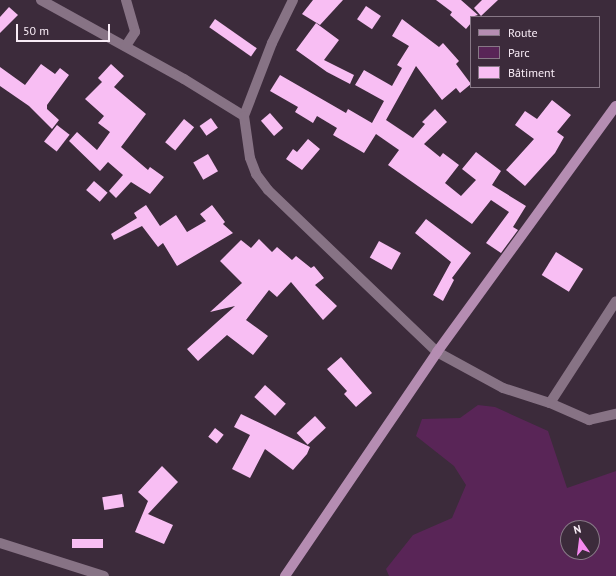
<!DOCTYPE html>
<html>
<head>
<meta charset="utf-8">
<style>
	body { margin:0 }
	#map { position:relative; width:616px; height:576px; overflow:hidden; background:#3c2b3b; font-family:"PT Sans",sans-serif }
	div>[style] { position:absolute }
	.green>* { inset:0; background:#592557 }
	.building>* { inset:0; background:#f8bef3; transform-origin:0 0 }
	.minor>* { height:10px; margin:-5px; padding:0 5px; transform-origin:5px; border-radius:5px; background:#877385 }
	.major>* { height:10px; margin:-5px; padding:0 5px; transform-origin:5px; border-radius:5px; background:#b58db2 }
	span { translate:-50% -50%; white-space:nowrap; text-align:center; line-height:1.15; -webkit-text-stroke:4px #3c2b3b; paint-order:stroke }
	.legend { position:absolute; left:470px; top:16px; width:130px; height:72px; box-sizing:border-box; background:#3c2b3b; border:1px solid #877886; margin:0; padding:5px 7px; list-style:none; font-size:12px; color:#f8ecf6 }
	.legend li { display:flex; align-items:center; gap:8px; height:20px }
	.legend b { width:20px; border:1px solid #877886 }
	.north { position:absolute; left:560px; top:520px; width:40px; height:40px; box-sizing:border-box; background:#3c2b3b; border:1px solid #877886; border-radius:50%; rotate:346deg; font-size:11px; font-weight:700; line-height:16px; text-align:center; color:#f8ecf6 }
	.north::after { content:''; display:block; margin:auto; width:14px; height:18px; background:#f589ef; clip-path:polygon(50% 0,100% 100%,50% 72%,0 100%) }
	.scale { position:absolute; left:16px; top:24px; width:94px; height:18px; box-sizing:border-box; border:2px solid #f8ecf6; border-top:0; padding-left:5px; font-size:12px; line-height:14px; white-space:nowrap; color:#f8ecf6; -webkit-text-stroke:3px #3c2b3b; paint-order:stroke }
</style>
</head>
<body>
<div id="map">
	<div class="green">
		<i style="clip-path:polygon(evenodd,478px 405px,495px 407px,548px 431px,567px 488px,616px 471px,616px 576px,389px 576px,386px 569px,413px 535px,452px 518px,466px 485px,454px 466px,416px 436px,422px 419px,460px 418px,478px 405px,568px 528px,592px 528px,592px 552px,568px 552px,568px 528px)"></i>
	</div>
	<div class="building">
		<i style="clip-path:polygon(313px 0,343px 0,320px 25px,302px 14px)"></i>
		<i style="clip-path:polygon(436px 0,461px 0,478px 15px,471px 17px,471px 23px,466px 29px,450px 15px,452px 12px)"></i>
		<i style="clip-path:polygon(482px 0,498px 0,481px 16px,474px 8px)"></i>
		<i style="left:366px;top:6px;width:18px;height:16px;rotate:34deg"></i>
		<i style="clip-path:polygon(9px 7px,18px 15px,0 33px,0 17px)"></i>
		<i style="left:215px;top:19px;width:51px;height:10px;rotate:35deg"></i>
		<i style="clip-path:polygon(402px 19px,439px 47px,443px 43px,459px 61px,456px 64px,471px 84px,460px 93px,456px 88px,442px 100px,416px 66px,386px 120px,413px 138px,425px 124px,422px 122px,435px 109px,447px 122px,424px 144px,440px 157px,443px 153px,459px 165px,445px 183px,461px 196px,476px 180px,462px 169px,476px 152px,501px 171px,492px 185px,526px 206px,513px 227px,518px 230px,501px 253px,486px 243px,509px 212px,491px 200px,472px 224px,388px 165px,399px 150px,376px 134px,364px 153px,333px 135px,337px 128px,317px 116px,313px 123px,295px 112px,298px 107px,270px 91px,280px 75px,346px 113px,348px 109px,372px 123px,384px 101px,355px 85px,364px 70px,392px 86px,402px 68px,397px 65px,409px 46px,392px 36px)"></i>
		<i style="clip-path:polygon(316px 23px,339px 40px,324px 60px,354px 75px,350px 84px,327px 72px,296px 50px)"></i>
		<i style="clip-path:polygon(41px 64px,55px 74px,60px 68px,69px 75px,47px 105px,47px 109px,59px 120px,52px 129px,29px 106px,0 86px,0 67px,25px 85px)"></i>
		<i style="clip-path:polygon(111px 64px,124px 76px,114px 87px,146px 114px,121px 147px,148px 170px,150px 167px,164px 177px,150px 194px,131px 182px,116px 198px,109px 191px,123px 175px,108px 162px,100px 171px,69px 141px,77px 132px,97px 150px,110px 132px,98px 123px,104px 116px,85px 99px,102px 82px,98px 78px)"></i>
		<i style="clip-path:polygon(552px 100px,571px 115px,557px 132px,564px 137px,555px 153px,525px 186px,506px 170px,534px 139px,515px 125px,525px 111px,537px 119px)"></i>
		<i style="left:270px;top:113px;width:20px;height:12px;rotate:49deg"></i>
		<i style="left:211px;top:118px;width:12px;height:14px;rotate:55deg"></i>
		<i style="left:184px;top:119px;width:13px;height:30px;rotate:39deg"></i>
		<i style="left:57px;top:125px;width:16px;height:21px;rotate:38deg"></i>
		<i style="clip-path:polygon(308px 139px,320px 149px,302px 170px,286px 159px,293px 149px,297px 152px)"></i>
		<i style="left:208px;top:154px;width:20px;height:17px;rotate:60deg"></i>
		<i style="left:94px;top:181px;width:18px;height:12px;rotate:41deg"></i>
		<i style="clip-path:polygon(146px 205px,160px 226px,176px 215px,187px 232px,206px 221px,200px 214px,212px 205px,225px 222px,223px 224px,233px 233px,177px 266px,163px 243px,158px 247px,142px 226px,114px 240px,111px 234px,137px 218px,134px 213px)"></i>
		<i style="clip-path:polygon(426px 219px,471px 253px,452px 278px,454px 280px,443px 301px,433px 295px,451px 262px,415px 233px)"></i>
		<i style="clip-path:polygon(259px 239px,272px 252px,277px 247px,292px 260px,296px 256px,311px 268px,314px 266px,324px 278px,315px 285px,337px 306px,323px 320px,291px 282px,277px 297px,269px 290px,246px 320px,268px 336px,253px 355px,227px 335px,198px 361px,187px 349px,235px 306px,210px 312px,242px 283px,220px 261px,241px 240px,251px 248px)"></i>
		<i style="left:379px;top:241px;width:25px;height:19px;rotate:29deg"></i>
		<i style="left:556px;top:252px;width:32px;height:27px;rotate:32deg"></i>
		<i style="clip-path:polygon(341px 357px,372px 393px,356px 407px,344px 394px,347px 391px,327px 369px)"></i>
		<i style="left:265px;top:385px;width:28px;height:16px;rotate:42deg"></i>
		<i style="clip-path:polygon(241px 414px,310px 447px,307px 454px,293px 470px,265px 449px,250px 478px,232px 469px,250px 435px,234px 427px)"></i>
		<i style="left:315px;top:416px;width:16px;height:25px;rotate:47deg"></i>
		<i style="left:215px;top:428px;width:11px;height:11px;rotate:38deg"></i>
		<i style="clip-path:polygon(162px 466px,178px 482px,148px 514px,173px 525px,164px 544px,135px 532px,148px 501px,138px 492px)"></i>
		<i style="left:122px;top:494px;width:13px;height:20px;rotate:81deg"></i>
		<i style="left:103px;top:539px;width:9px;height:31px;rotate:90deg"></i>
	</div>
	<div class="minor">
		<i style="left:41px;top:0;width:163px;rotate:28.9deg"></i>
		<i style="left:184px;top:79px;width:70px;rotate:31.7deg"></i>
		<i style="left:126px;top:0;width:33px;rotate:74deg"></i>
		<i style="left:135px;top:32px;width:17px;rotate:123deg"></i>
		<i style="left:293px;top:0;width:48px;rotate:116deg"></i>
		<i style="left:272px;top:43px;width:78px;rotate:111deg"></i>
		<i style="left:244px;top:116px;width:42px;rotate:81.9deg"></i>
		<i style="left:250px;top:158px;width:17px;rotate:69deg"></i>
		<i style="left:256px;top:174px;width:20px;rotate:53deg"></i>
		<i style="left:268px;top:190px;width:234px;rotate:43.8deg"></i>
		<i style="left:437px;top:352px;width:75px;rotate:28.6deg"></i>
		<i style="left:503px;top:388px;width:49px;rotate:17.7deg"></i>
		<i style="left:550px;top:403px;width:121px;rotate:-57.1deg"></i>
		<i style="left:550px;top:403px;width:43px;rotate:23.6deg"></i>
		<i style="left:589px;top:420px;width:28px;rotate:-13deg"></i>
		<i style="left:0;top:543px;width:109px;rotate:17.6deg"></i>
	</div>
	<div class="major">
		<i style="left:285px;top:576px;width:271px;rotate:-55.8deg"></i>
		<i style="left:437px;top:352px;width:304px;rotate:-54deg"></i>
	</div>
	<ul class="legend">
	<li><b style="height:5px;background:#b58db2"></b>Route</li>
	<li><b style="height:11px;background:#592557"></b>Parc</li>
	<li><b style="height:11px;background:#f8bef3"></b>Bâtiment</li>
	</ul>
	<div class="north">N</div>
	<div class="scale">50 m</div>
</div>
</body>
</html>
